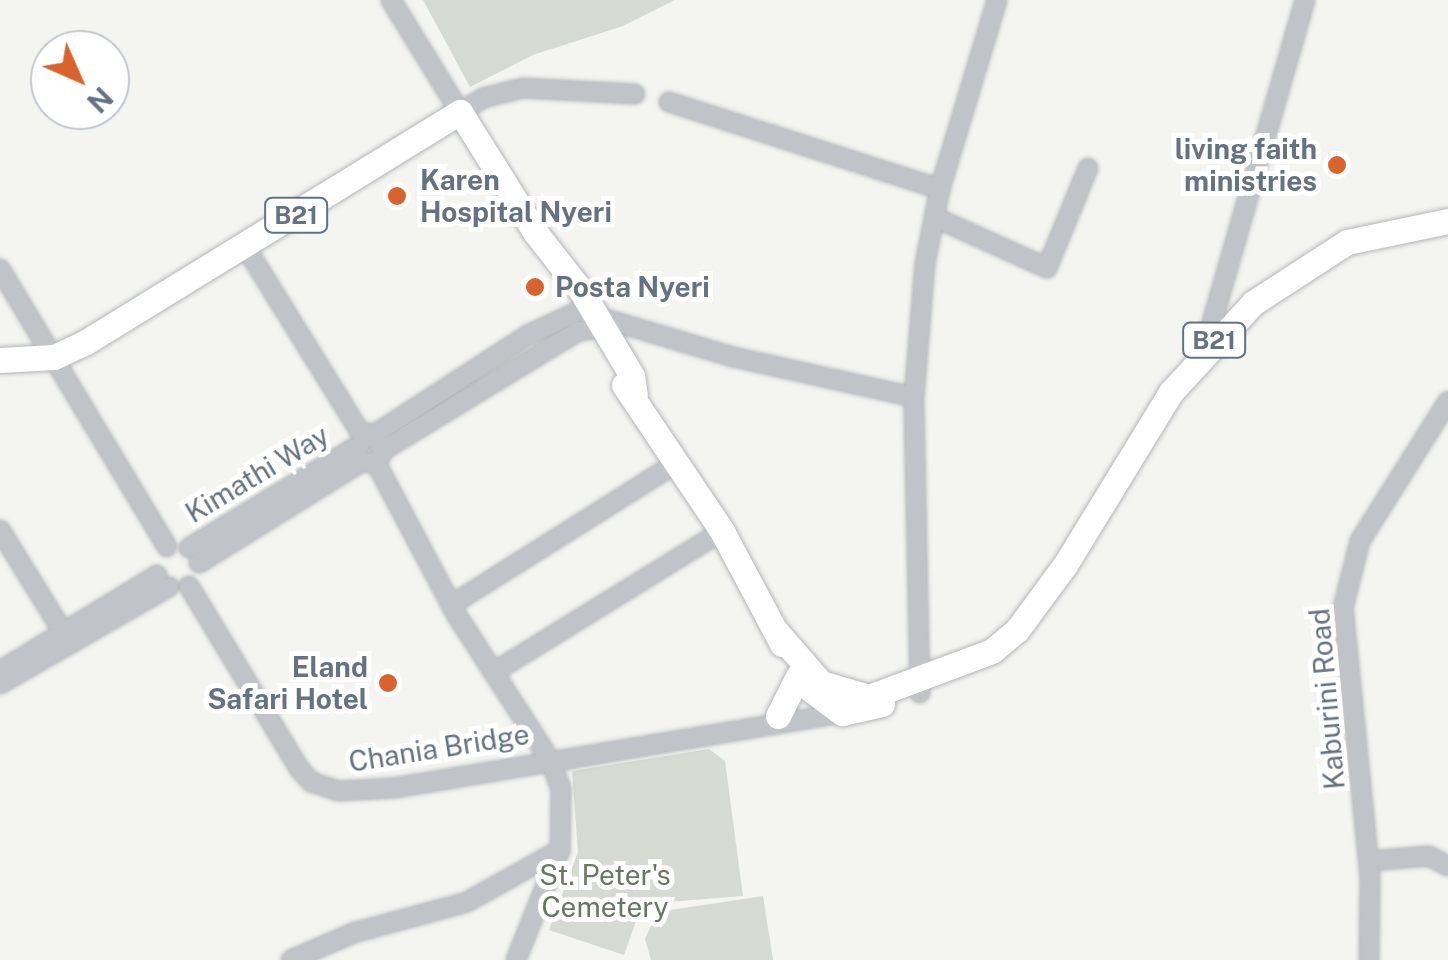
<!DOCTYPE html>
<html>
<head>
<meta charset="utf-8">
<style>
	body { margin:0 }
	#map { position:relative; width:1448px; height:960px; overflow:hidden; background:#f4f5f1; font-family:"Public Sans",sans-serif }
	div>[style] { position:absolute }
	.green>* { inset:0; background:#d5dbd3 }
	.roads { filter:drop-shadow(0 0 2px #b3b6b9) drop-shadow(0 0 2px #b3b6b9) }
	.minor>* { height:18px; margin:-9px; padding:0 9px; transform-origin:9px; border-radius:9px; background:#c0c3c7 }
	.highway>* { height:25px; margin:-12.5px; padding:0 12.5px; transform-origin:12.5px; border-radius:12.5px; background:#fff }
	.dots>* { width:28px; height:28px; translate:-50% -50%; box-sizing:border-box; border:5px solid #fff; border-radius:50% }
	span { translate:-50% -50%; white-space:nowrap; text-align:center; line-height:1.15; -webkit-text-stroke:10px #fff; paint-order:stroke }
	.shield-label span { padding:2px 8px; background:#fff; border:2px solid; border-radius:8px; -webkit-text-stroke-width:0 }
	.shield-label { font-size:25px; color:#657281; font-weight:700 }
	.poi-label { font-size:28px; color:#657281; font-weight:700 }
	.right { translate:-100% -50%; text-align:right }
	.left { translate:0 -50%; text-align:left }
	.street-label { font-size:28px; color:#657281 }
	.park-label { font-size:28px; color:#667864 }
	.north { position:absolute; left:30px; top:30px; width:100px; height:100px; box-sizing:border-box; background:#fff; border:2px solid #c1c7cd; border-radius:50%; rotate:135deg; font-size:28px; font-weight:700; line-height:40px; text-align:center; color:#657281 }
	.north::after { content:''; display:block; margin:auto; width:35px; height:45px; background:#da622c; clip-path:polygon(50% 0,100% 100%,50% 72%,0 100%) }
</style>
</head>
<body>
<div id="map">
	<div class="green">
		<i style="clip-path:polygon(423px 0,675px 0,623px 26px,533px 55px,470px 87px)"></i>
		<i style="clip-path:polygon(709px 749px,725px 761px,743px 896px,642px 904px,624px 955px,549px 930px,578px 852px,572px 771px)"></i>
		<i style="clip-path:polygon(763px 896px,773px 960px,651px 960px,645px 939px,657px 912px)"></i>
	</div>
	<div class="roads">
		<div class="minor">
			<i style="left:391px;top:0;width:132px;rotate:58.4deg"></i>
			<i style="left:460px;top:112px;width:27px;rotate:-31deg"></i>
			<i style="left:483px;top:98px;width:41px;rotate:-14deg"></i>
			<i style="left:523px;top:88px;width:112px;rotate:3.1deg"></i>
			<i style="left:669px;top:102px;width:285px;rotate:17.8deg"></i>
			<i style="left:934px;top:217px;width:124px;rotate:24.3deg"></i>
			<i style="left:1047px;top:268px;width:108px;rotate:-67.7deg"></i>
			<i style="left:246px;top:248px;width:220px;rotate:58.2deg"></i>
			<i style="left:0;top:269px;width:324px;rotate:59deg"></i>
			<i style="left:1204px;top:350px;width:364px;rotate:-73.9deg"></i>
			<i style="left:375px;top:434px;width:182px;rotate:-32.9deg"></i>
			<i style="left:528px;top:335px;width:56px;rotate:-25.2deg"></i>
			<i style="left:579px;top:311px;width:161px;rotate:16.6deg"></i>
			<i style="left:733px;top:357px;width:185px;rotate:12.5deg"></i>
			<i style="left:385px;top:449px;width:23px;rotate:-137deg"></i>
			<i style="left:368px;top:433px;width:24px;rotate:126deg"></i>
			<i style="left:354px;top:452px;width:12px;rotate:55deg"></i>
			<i style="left:361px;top:462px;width:15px;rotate:4deg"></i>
			<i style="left:376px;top:463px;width:17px;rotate:-57deg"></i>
			<i style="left:385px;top:449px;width:226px;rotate:-31.4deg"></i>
			<i style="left:578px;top:331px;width:35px;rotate:-8deg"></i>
			<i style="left:376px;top:463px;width:171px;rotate:62.1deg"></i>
			<i style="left:456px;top:614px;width:174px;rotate:57.2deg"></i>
			<i style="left:550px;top:760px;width:30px;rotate:69deg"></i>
			<i style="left:561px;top:788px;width:62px;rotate:90.9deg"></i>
			<i style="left:560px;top:850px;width:118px;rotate:111.8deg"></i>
			<i style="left:0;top:530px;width:120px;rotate:58.3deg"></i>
			<i style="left:189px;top:548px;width:193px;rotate:-31.2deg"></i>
			<i style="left:199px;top:563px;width:191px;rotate:-31.9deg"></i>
			<i style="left:189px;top:586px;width:211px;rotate:58.9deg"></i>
			<i style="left:298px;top:767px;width:20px;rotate:49deg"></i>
			<i style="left:311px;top:782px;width:29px;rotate:18deg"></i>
			<i style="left:339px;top:791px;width:55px;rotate:-3.1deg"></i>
			<i style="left:394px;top:788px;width:454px;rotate:-9.5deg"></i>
			<i style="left:451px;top:605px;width:268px;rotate:-32.2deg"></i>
			<i style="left:0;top:671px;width:184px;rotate:-31.4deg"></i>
			<i style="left:494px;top:672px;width:268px;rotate:-31.7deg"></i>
			<i style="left:0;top:684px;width:195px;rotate:-29.9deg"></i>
			<i style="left:920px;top:693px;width:296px;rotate:-91.2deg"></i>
			<i style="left:914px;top:397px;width:133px;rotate:-85.3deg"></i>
			<i style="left:925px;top:264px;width:76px;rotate:-78.7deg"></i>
			<i style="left:940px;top:189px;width:197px;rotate:-73.2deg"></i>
			<i style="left:1369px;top:861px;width:60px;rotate:-4.8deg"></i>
			<i style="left:1429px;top:856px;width:21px;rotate:28deg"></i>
			<i style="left:291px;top:960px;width:68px;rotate:-23.5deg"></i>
			<i style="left:353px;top:933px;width:118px;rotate:-15.2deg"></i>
			<i style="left:467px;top:902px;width:107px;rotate:-29.2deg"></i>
			<i style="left:1369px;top:960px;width:83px;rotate:-89.3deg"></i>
			<i style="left:1370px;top:877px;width:270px;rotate:-95.7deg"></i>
			<i style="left:1343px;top:608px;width:69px;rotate:-75.8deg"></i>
			<i style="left:1360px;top:541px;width:165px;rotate:-57.8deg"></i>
		</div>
		<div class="highway">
			<i style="left:0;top:360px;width:54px;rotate:-3.2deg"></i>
			<i style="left:54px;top:357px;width:35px;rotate:-25deg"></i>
			<i style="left:86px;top:342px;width:439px;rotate:-31.6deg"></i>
			<i style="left:460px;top:112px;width:142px;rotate:58deg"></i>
			<i style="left:535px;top:232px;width:76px;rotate:51.9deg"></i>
			<i style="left:582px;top:292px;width:98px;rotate:59.2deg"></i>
			<i style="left:632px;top:376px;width:18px;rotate:81deg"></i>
			<i style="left:624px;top:385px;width:176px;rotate:56.1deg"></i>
			<i style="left:722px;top:531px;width:128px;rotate:62deg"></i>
			<i style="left:775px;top:630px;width:70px;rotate:49deg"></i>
			<i style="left:821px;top:683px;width:50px;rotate:16.3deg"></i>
			<i style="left:869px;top:697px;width:131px;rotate:-20.5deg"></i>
			<i style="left:992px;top:651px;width:33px;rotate:-40deg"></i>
			<i style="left:1017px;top:630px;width:81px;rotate:-53.6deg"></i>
			<i style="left:1065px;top:565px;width:203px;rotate:-58.5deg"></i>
			<i style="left:1171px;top:392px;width:121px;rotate:-47.3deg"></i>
			<i style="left:1253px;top:303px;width:112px;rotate:-33deg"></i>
			<i style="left:1347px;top:242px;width:103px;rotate:-11.7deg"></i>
			<i style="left:803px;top:684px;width:49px;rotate:36.6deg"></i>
			<i style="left:842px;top:713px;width:41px;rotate:-12.7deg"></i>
			<i style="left:778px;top:716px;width:45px;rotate:-63.4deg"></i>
		</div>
	</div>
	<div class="dots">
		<i style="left:1337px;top:165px;background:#da622c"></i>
		<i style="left:397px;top:196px;background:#da622c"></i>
		<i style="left:535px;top:287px;background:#da622c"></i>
		<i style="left:388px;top:683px;background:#da622c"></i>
	</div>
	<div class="shield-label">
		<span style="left:296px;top:215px">B21</span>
		<span style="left:1214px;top:340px">B21</span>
	</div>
	<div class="poi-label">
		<span class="right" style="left:1317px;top:165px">living faith<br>ministries</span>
		<span class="left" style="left:420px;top:196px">Karen<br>Hospital Nyeri</span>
		<span class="left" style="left:555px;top:287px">Posta Nyeri</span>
		<span class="right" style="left:368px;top:683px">Eland<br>Safari Hotel</span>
	</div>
	<div class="street-label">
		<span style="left:257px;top:474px;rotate:-31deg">Kimathi Way</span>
		<span style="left:1327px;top:699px;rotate:-95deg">Kaburini Road</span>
		<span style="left:439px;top:748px;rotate:-9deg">Chania Bridge</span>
	</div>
	<div class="park-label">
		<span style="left:605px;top:891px">St. Peter's<br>Cemetery</span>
	</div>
	<div class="north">N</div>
</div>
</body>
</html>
